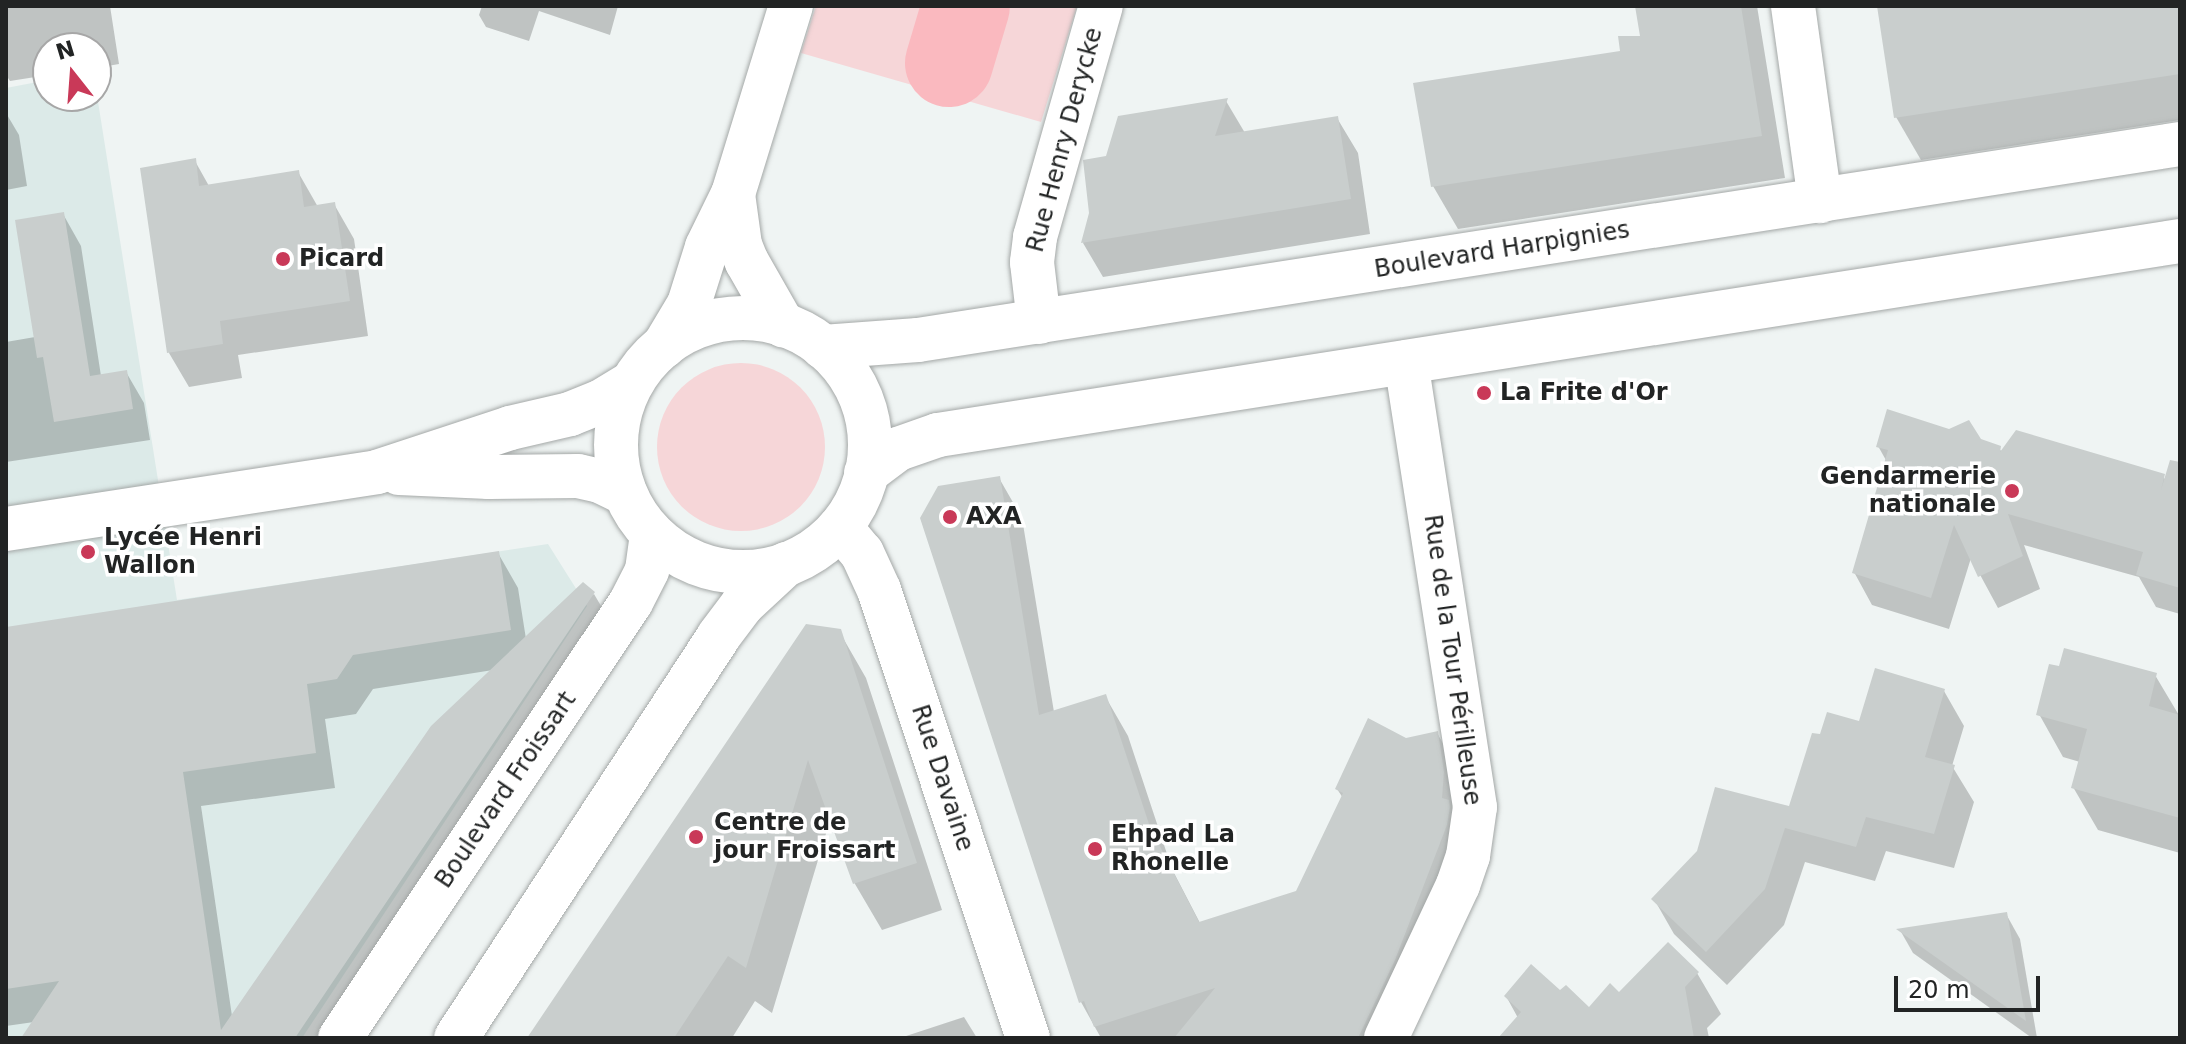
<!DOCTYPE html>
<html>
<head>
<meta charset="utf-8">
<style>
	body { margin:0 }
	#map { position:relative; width:2186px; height:1044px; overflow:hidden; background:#eff4f3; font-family:"DejaVu Sans",sans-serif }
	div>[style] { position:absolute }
	.built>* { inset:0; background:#dceae8 }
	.green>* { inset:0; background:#f6d6d8 }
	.round { border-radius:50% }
	.shadow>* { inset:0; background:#0003 }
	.river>* { height:88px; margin:-44px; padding:0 44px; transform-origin:44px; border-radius:44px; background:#fab9bf }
	.building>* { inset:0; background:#c9cecd }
	.roads { filter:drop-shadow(0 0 2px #a4a8a7) drop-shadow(0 0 2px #a4a8a7) }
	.minor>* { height:44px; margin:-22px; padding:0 22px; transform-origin:22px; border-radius:22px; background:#fff }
	.secondary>* { height:44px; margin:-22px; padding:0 22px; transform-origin:22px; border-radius:22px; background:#fff }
	.secondary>.ring { margin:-22px; padding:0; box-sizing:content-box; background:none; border:44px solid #fff; border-radius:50% }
	.dots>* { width:22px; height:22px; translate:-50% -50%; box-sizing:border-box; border:4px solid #fff; border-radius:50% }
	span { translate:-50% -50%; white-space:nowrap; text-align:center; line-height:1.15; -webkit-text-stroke:7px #fff; paint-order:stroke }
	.street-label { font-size:24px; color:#222424 }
	.poi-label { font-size:24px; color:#222424; font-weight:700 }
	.left { translate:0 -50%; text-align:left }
	.right { translate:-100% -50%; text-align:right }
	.frame { position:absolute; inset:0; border:8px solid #222424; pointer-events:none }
	.north { position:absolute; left:32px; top:32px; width:80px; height:80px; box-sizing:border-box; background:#fff; border:2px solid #a7a7a7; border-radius:50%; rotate:343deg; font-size:22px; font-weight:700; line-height:32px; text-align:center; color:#222424 }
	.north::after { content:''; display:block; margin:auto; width:28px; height:36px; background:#c93958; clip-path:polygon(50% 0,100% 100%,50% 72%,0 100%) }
	.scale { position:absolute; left:1894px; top:976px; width:146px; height:36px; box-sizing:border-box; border:4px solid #222424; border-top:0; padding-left:10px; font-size:24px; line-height:28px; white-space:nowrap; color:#222424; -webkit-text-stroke:6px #fff; paint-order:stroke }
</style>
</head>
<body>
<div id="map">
	<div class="built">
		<i style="clip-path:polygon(48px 80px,48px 96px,96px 96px,96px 89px,177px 600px,548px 544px,587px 606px,302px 1038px,6px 1038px,6px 88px)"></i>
	</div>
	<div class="green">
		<i style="clip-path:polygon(816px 6px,1077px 6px,1041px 122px,801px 53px)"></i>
		<i class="round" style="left:657px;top:363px;width:168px;height:168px"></i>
	</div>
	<div class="shadow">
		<i style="clip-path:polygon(6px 6px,110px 6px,119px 64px,96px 68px,96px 48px,48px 48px,48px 75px,10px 81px,6px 75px)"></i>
		<i style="clip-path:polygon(482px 6px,618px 6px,610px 35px,539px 11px,529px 41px,486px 27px,479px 15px)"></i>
		<i style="clip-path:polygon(1637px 6px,1757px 6px,1785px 178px,1458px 229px,1433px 186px,1642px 38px)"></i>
		<i style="clip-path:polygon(1879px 6px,2180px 6px,2180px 120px,1921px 160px,1896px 117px)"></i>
		<i style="clip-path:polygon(1226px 101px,1245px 133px,1337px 118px,1358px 153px,1370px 234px,1103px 277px,1083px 243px,1108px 158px)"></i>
		<i style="clip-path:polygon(6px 113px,19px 135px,27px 186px,6px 190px)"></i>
		<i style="clip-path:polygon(195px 161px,209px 186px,298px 172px,318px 207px,334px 204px,354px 239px,368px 336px,238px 355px,242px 378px,189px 387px,169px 353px)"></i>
		<i style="clip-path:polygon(63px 214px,81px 246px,101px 376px,126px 372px,144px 403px,150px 440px,6px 462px,6px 342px,35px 337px)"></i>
		<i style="clip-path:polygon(1980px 441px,2002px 451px,2163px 476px,2175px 496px,2180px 497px,2180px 614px,2156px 607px,2139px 577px,2024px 545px,2040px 589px,1998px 608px,1971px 558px,1949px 629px,1872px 605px,1854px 572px,1887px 462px,1878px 446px)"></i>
		<i style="clip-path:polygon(999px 478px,1022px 518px,1054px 712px,1105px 696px,1128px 736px,1172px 869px,1200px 923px,1297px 892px,1343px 798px,1337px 789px,1405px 740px,1437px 733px,1460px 773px,1466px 814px,1400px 1038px,1101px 1038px,1081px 1002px,922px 518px)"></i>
		<i style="clip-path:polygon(evenodd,498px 553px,518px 588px,526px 639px,594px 594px,614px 628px,337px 1038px,24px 1038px,34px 1022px,6px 1026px,6px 629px,498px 553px,493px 670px,232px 1016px,201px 806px,335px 788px,325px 719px,356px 714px,373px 689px,493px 670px)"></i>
		<i style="clip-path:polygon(839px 631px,866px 678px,942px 910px,882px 930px,855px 884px,831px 817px,772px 1013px,755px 1001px,732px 1038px,529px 1038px)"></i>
		<i style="clip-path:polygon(2155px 675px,2180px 717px,2180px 853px,2098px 830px,2073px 787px,2080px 762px,2063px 757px,2039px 714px)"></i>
		<i style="clip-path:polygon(1944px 691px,1964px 726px,1952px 766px,1974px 802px,1954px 868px,1886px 851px,1875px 881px,1805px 862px,1784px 925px,1727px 985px,1674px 934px,1654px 899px,1790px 809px,1821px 737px)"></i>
		<i style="clip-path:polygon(2006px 914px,2020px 939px,2037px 1038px,2032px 1038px,1913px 953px,1900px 930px)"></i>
		<i style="clip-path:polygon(1697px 973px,1721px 1014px,1707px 1028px,1709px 1038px,1500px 1038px,1518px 1018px,1506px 996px,1560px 993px,1589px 1010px,1620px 995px)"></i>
		<i style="clip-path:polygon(964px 1017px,977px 1038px,900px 1038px)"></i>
	</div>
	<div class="river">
		<i style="left:949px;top:63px;width:59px;rotate:-73.4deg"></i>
	</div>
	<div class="building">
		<i style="clip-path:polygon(1635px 6px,1741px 6px,1762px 136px,1431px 187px,1413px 83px,1620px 51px,1618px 36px,1640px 36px)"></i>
		<i style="clip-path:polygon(1877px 6px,2180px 6px,2180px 74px,1894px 118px)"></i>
		<i style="clip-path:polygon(1228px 98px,1215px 136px,1338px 116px,1351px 199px,1081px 243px,1089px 213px,1083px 160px,1106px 156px,1118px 116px)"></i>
		<i style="clip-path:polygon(196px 158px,199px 186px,299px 170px,304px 207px,335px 202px,350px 301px,220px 321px,223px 344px,167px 353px,140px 168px)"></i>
		<i style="clip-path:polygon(64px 212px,90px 376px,127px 370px,133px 409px,54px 422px,43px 357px,37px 358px,15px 220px)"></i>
		<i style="clip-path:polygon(1887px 409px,1949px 429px,1969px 420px,1981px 439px,2001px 446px,2000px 452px,2016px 430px,2165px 474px,2161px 490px,2170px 460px,2180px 462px,2180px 588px,2136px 575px,2143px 552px,2008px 514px,2023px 556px,1978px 577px,1954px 525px,1931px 598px,1852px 573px,1888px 450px,1876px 447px)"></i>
		<i style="clip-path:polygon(1000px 476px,1039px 715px,1106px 694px,1150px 827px,1199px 922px,1296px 891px,1343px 793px,1335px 789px,1368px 718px,1406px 738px,1438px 731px,1444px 772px,1442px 798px,1449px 800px,1450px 807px,1447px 825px,1395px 960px,1358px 1038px,1174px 1038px,1215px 988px,1094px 1027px,1084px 1001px,1079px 1003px,920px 518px,938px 486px)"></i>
		<i style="clip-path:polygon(499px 551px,511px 630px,353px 655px,337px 679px,307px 684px,316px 753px,183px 772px,221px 1030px,431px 726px,583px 582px,595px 592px,295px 1038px,21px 1038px,59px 981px,6px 989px,6px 627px)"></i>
		<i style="clip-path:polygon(806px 624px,841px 629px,917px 863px,853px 884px,808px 760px,746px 968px,728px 956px,674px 1038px,527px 1038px)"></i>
		<i style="clip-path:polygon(2064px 648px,2157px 673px,2149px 706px,2180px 715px,2180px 818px,2071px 788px,2087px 729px,2036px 715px,2049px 664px,2059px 666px)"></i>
		<i style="clip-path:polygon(1875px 668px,1945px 689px,1925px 757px,1955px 765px,1934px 834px,1866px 817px,1856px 847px,1785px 828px,1765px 889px,1706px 952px,1651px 899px,1697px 851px,1715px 787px,1789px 806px,1812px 733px,1820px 734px,1827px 712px,1859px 721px)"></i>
		<i style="clip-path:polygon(2007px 912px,2026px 1021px,1896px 929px)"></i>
		<i style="clip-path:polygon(1668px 942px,1699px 972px,1685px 987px,1694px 1038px,1498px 1038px,1521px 1012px,1504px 996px,1531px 964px,1560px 990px,1566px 985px,1589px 1007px,1610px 983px,1619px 992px)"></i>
	</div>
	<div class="roads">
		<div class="minor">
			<i style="left:1793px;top:6px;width:197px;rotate:82.1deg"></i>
			<i style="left:733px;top:194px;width:51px;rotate:82.2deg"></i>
			<i style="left:740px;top:245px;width:18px;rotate:68deg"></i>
			<i style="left:747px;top:262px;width:73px;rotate:60.3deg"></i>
			<i style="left:1039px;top:322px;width:60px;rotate:-96.7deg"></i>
			<i style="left:1032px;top:262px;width:25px;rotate:-83deg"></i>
			<i style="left:1035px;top:237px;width:240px;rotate:-74.1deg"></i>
			<i style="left:664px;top:346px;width:49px;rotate:-59.2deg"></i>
			<i style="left:689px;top:304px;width:60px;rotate:-72.5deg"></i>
			<i style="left:707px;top:247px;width:59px;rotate:-63.9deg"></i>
			<i style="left:733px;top:194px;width:197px;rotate:-72.9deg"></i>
			<i style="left:840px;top:527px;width:34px;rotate:50deg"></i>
			<i style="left:862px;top:553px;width:41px;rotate:65.3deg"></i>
			<i style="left:879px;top:590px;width:472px;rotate:71.6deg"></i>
			<i style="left:1386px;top:1038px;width:169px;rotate:-64.8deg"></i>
			<i style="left:1458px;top:885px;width:31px;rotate:-71deg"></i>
			<i style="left:1468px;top:856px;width:49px;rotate:-81.9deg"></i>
			<i style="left:1475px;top:807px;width:450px;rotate:-98.8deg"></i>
		</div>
		<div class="secondary">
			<i class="ring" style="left:616px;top:318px;width:210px;height:210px"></i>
			<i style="left:823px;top:347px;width:95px;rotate:-4.2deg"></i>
			<i style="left:918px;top:340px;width:1277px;rotate:-8.83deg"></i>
			<i style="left:399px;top:473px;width:90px;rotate:2.5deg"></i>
			<i style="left:489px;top:477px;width:89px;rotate:-0.6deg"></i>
			<i style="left:578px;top:476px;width:23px;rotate:13deg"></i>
			<i style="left:600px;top:481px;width:28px;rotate:26deg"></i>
			<i style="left:866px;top:473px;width:40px;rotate:-37deg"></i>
			<i style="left:898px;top:449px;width:42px;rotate:-19.3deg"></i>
			<i style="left:938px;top:435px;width:1257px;rotate:-8.88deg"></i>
			<i style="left:6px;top:529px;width:375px;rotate:-8.7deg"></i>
			<i style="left:377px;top:472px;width:140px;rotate:-18.3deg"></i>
			<i style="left:510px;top:428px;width:62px;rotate:-13.1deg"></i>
			<i style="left:570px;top:414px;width:32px;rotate:-22deg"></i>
			<i style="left:600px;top:402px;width:37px;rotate:-31deg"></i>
			<i style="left:340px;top:1038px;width:524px;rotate:-56.28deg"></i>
			<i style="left:631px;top:602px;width:36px;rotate:-63deg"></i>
			<i style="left:647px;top:570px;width:36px;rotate:-82deg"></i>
			<i style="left:456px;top:1038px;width:479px;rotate:-56.8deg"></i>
			<i style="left:718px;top:637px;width:40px;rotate:-53deg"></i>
			<i style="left:742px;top:605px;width:60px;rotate:-43deg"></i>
		</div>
	</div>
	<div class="dots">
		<i style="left:283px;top:259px;background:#c93958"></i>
		<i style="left:1484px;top:393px;background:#c93958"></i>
		<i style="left:2012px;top:491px;background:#c93958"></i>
		<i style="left:950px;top:517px;background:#c93958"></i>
		<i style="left:88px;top:552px;background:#c93958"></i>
		<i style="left:696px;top:837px;background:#c93958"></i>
		<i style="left:1095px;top:849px;background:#c93958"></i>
	</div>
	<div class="street-label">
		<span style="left:1065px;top:140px;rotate:-75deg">Rue Henry Derycke</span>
		<span style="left:1502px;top:250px;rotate:-9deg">Boulevard Harpignies</span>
		<span style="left:1452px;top:660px;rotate:82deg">Rue de la Tour Périlleuse</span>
		<span style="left:942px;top:778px;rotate:72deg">Rue Davaine</span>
		<span style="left:506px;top:790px;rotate:-56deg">Boulevard Froissart</span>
	</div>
	<div class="poi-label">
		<span class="left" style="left:299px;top:259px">Picard</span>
		<span class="left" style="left:1500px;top:393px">La Frite d'Or</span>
		<span class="right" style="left:1996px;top:491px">Gendarmerie<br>nationale</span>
		<span class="left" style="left:966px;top:517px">AXA</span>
		<span class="left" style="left:104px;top:552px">Lycée Henri<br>Wallon</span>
		<span class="left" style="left:714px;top:837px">Centre de<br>jour Froissart</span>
		<span class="left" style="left:1111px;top:849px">Ehpad La<br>Rhonelle</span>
	</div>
	<div class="frame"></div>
	<div class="north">N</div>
	<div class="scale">20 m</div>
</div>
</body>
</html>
